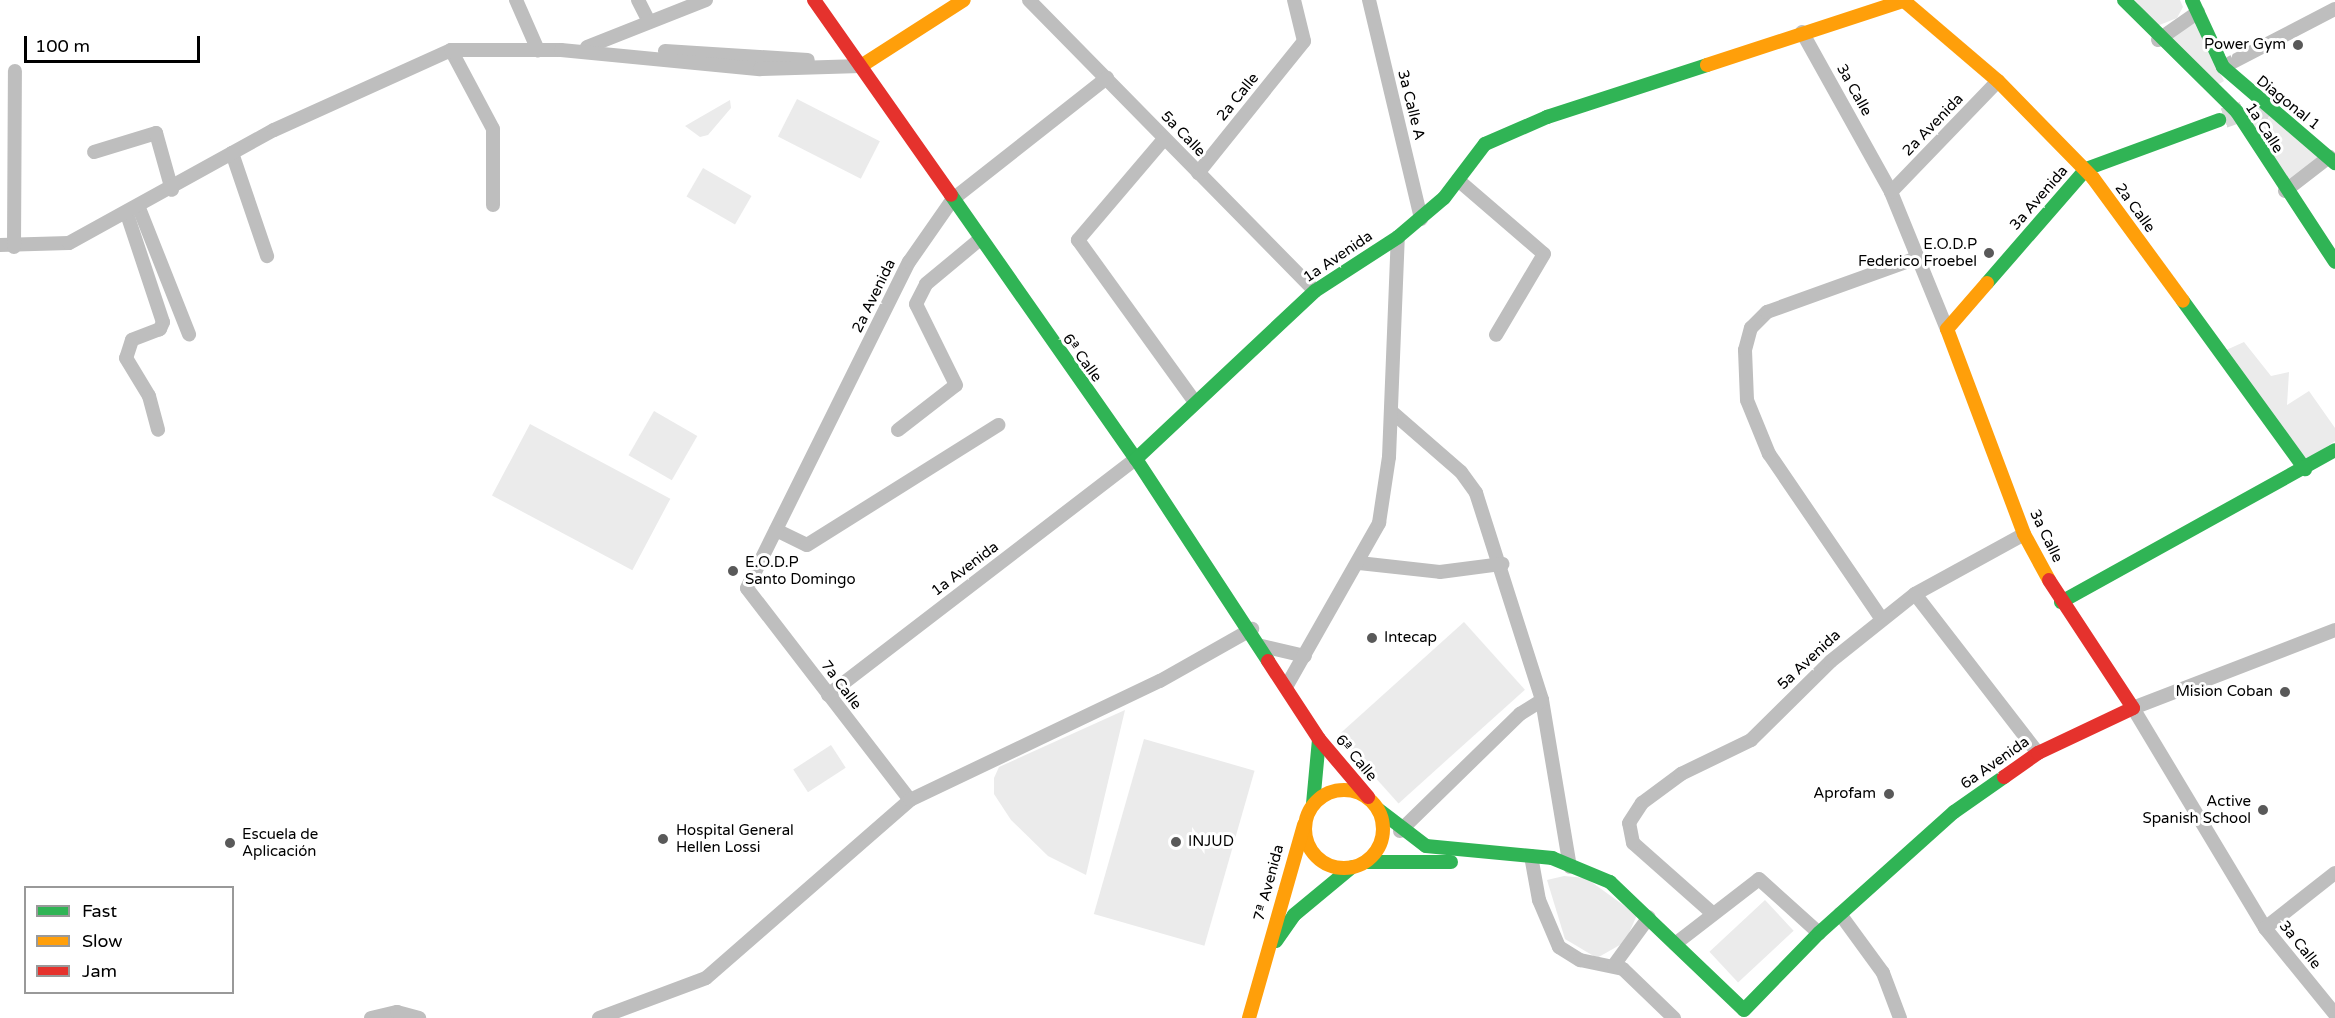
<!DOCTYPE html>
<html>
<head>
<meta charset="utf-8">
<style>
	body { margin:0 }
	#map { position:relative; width:2335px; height:1018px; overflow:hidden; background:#fff; font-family:"Varela Round",sans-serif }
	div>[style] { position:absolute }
	.green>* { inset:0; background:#ebebeb; transform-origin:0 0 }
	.secondary-tunnel>* { height:20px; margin-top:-10px; transform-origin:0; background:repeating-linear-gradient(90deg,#d9d9d9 0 20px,transparent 0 30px) }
	.street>* { height:14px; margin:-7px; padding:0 7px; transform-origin:7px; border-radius:7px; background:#bebebe }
	.fast>* { height:14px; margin:-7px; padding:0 7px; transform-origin:7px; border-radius:7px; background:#30b455 }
	.slow>* { height:14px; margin:-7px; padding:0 7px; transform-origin:7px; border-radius:7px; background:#ff9f0a }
	.slow>.ring { margin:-7px; padding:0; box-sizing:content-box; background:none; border:14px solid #ff9f0a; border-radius:50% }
	.jam>* { height:14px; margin:-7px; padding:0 7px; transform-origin:7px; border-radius:7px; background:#e5322d }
	.dots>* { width:16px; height:16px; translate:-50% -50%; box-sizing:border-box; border:3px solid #fff; border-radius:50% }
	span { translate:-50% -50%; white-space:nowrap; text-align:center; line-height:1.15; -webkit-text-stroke:6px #fff; paint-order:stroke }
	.poi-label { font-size:15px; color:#000 }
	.right { translate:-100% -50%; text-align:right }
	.left { translate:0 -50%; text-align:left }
	.street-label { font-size:15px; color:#000 }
	.legend { position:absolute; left:24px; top:886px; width:210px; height:108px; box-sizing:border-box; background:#fff; border:2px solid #999; margin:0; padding:8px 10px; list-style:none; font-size:18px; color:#000 }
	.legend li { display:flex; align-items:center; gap:12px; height:30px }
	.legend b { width:30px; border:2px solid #999 }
	.scale { position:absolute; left:24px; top:36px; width:176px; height:27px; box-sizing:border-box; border:3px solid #000; border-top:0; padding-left:8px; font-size:18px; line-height:21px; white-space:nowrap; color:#000; -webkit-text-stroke:4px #fff; paint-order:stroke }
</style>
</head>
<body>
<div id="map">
	<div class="green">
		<i style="clip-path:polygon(2135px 0,2180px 0,2183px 7px,2177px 18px,2157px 26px)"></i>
		<i style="clip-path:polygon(2194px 19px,2224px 81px,2219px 84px,2168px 40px)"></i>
		<i style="left:797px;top:99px;width:93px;height:42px;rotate:27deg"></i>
		<i style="clip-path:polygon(730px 100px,731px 108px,708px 135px,700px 137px,685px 126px)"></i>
		<i style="clip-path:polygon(2260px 108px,2321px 155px,2286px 185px,2241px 109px)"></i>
		<i style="left:703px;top:168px;width:56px;height:33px;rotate:30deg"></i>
		<i style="clip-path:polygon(2244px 342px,2271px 376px,2289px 372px,2287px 405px,2309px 391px,2335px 428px,2335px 441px,2306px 461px,2224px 351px)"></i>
		<i style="left:654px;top:411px;width:50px;height:51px;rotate:30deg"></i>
		<i style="left:530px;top:424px;width:159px;height:81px;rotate:28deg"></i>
		<i style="left:1464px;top:622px;width:91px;height:170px;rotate:48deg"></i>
		<i style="clip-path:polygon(1125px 710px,1086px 875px,1048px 856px,1011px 820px,994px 794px,994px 778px,999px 767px)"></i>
		<i style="left:1144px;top:739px;width:115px;height:182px;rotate:16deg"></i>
		<i style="left:831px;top:745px;width:27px;height:45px;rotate:57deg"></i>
		<i style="clip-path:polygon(1564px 876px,1586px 878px,1637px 915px,1625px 942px,1597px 958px,1565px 939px,1547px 880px)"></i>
		<i style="left:1765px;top:900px;width:42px;height:76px;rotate:47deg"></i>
	</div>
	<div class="secondary-tunnel">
		<i style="left:2224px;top:118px;width:28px;rotate:-19deg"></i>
		<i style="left:2250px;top:109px;width:24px;rotate:22deg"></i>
	</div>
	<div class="street">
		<i style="left:516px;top:0;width:55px;rotate:66.3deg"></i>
		<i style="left:638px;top:0;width:22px;rotate:63deg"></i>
		<i style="left:1029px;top:0;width:408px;rotate:45.5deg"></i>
		<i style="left:1369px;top:0;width:225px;rotate:76.6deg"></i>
		<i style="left:1802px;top:32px;width:183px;rotate:60.9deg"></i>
		<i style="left:1891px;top:192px;width:148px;rotate:67.8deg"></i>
		<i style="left:2158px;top:40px;width:49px;rotate:-35deg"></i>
		<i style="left:587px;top:47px;width:128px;rotate:-21.6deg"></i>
		<i style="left:451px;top:50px;width:89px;rotate:62deg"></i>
		<i style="left:493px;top:129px;width:76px;rotate:90deg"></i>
		<i style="left:665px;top:51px;width:143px;rotate:3.6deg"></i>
		<i style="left:2223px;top:67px;width:126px;rotate:-27.4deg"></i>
		<i style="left:1164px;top:139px;width:133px;rotate:130.4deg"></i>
		<i style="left:1078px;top:240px;width:200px;rotate:54.2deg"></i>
		<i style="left:94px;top:152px;width:65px;rotate:-17deg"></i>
		<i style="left:156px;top:133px;width:59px;rotate:74.3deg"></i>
		<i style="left:232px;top:153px;width:109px;rotate:71.2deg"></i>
		<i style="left:1198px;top:173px;width:169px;rotate:-51.2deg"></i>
		<i style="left:1304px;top:41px;width:42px;rotate:-103.7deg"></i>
		<i style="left:1458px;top:180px;width:113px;rotate:40.7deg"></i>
		<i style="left:1544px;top:254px;width:94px;rotate:120.7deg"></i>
		<i style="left:2285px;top:191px;width:56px;rotate:-37.7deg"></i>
		<i style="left:1891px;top:192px;width:154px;rotate:-46.1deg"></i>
		<i style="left:139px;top:208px;width:136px;rotate:68.4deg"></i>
		<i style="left:127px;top:214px;width:114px;rotate:71.6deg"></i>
		<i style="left:163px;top:322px;width:8px;rotate:113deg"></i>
		<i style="left:160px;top:329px;width:30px;rotate:159deg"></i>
		<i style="left:132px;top:340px;width:19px;rotate:108deg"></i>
		<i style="left:126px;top:358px;width:44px;rotate:58.8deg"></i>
		<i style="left:149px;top:396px;width:35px;rotate:75deg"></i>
		<i style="left:0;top:245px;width:69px;rotate:-1.7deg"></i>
		<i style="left:69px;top:243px;width:234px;rotate:-28.9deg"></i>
		<i style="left:274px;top:130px;width:194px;rotate:-24.3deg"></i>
		<i style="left:451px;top:50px;width:110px"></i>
		<i style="left:561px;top:50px;width:200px;rotate:5.5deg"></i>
		<i style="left:760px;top:69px;width:101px;rotate:-1.7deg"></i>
		<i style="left:14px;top:247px;width:176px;rotate:-89.7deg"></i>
		<i style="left:1392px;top:412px;width:91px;rotate:41deg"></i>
		<i style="left:1461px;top:472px;width:26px;rotate:54deg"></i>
		<i style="left:1476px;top:493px;width:217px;rotate:72.3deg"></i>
		<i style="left:1542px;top:700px;width:169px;rotate:80.5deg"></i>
		<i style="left:898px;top:430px;width:73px;rotate:-37.8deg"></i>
		<i style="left:956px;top:385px;width:90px;rotate:-116.3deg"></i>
		<i style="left:916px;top:304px;width:22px;rotate:-63deg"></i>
		<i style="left:926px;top:284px;width:69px;rotate:-39.7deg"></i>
		<i style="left:776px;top:530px;width:34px;rotate:26deg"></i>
		<i style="left:807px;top:545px;width:226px;rotate:-32.1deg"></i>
		<i style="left:1359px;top:563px;width:81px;rotate:6.3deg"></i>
		<i style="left:1440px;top:572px;width:63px;rotate:-7.4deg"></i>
		<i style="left:1915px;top:594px;width:201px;rotate:52.3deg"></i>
		<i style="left:1881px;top:618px;width:199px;rotate:-124.3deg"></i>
		<i style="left:1769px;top:454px;width:58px;rotate:-112.2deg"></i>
		<i style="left:1747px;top:400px;width:50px;rotate:-92.3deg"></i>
		<i style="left:1745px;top:350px;width:23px;rotate:-75deg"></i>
		<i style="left:1751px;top:328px;width:23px;rotate:-45deg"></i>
		<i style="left:1767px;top:312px;width:159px;rotate:-19.8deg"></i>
		<i style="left:2335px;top:630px;width:217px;rotate:158.9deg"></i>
		<i style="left:2133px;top:708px;width:257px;rotate:59deg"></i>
		<i style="left:2265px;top:928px;width:111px;rotate:50.9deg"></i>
		<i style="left:1262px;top:646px;width:44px;rotate:13.1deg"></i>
		<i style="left:1286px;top:687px;width:189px;rotate:-60.4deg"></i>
		<i style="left:1379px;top:523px;width:67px;rotate:-81.4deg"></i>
		<i style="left:1389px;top:457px;width:220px;rotate:-87.7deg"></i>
		<i style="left:828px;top:695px;width:388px;rotate:-37.5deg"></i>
		<i style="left:910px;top:800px;width:267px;rotate:-127.6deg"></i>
		<i style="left:747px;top:588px;width:364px;rotate:-63.6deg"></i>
		<i style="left:909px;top:262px;width:77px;rotate:-55.1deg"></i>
		<i style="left:953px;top:199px;width:196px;rotate:-38.2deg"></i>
		<i style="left:1400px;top:831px;width:168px;rotate:-44.3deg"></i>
		<i style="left:1520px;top:714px;width:26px;rotate:-32deg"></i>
		<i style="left:1531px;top:856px;width:45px;rotate:79.7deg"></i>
		<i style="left:1539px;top:900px;width:51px;rotate:66.9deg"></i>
		<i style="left:1559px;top:947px;width:25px;rotate:32deg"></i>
		<i style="left:1580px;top:960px;width:44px;rotate:11.8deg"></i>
		<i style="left:1623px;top:969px;width:71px;rotate:43.9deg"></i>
		<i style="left:1711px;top:912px;width:104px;rotate:-138.5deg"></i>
		<i style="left:1633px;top:843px;width:20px;rotate:-101deg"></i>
		<i style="left:1629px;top:823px;width:24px;rotate:-57deg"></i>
		<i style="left:1642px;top:803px;width:49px;rotate:-36.6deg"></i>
		<i style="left:1681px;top:774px;width:78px;rotate:-25.9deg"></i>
		<i style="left:1751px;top:740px;width:112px;rotate:-44.6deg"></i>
		<i style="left:1831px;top:661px;width:107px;rotate:-38.6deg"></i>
		<i style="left:1915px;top:594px;width:124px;rotate:-28.8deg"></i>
		<i style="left:1840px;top:914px;width:73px;rotate:53.9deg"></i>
		<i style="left:1883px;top:973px;width:48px;rotate:69.3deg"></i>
		<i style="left:2265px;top:928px;width:89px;rotate:-38.2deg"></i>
		<i style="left:1675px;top:944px;width:106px;rotate:-37.7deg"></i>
		<i style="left:1759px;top:879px;width:81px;rotate:42deg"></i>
		<i style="left:1614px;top:965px;width:59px;rotate:-53.9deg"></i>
		<i style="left:371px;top:1018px;width:27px;rotate:-13deg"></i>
		<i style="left:397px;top:1012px;width:23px;rotate:15deg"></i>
		<i style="left:599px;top:1018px;width:114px;rotate:-20.5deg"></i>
		<i style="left:706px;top:978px;width:271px;rotate:-41.1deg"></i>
		<i style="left:910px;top:800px;width:277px;rotate:-25.5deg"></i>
		<i style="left:1160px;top:681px;width:106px;rotate:-29.5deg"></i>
	</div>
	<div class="fast">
		<i style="left:2124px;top:0;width:159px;rotate:44.7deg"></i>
		<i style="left:2237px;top:112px;width:179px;rotate:56.8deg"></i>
		<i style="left:2192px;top:0;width:74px;rotate:65.2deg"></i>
		<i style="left:2223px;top:67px;width:148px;rotate:40.6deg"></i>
		<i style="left:951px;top:195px;width:322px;rotate:55deg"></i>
		<i style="left:1136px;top:459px;width:241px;rotate:56.8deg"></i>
		<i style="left:1987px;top:283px;width:151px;rotate:-49deg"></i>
		<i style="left:2086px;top:169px;width:142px;rotate:-20.2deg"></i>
		<i style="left:2183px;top:301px;width:208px;rotate:54deg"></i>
		<i style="left:1136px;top:459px;width:245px;rotate:-43.2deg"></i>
		<i style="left:1315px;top:291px;width:99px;rotate:-33deg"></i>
		<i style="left:1398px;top:237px;width:60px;rotate:-40.3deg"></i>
		<i style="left:1444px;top:198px;width:68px;rotate:-52.8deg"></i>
		<i style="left:1485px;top:144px;width:68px;rotate:-23.5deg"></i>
		<i style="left:1547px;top:117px;width:168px;rotate:-18deg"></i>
		<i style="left:2061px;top:602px;width:313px;rotate:-29deg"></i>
		<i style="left:1313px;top:804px;width:65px;rotate:-84.7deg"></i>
		<i style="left:1379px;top:810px;width:59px;rotate:37.5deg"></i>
		<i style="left:1426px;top:846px;width:127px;rotate:5.4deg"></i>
		<i style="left:1552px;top:858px;width:63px;rotate:22.5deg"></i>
		<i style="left:1610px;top:882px;width:185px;rotate:43.7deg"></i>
		<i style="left:1744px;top:1010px;width:107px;rotate:-45.8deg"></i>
		<i style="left:1819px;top:933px;width:181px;rotate:-41.9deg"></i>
		<i style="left:1954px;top:812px;width:61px;rotate:-35deg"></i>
		<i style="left:1366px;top:862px;width:85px"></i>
		<i style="left:1276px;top:941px;width:32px;rotate:-55deg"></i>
		<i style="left:1294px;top:915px;width:75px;rotate:-39.6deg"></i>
	</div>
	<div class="slow">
		<i style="left:1903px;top:0;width:125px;rotate:40.5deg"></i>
		<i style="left:1998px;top:81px;width:136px;rotate:45.6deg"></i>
		<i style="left:2093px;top:178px;width:152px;rotate:53.8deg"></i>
		<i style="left:1707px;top:65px;width:209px;rotate:-18.1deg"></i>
		<i style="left:861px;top:66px;width:122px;rotate:-32.7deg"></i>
		<i style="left:1987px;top:283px;width:61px;rotate:131deg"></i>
		<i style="left:1947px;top:329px;width:219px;rotate:69.4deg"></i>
		<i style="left:2024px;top:534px;width:52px;rotate:61.5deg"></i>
		<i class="ring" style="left:1305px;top:790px;width:64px;height:64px"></i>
		<i style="left:1249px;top:1018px;width:201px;rotate:-74.1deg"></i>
	</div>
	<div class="jam">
		<i style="left:814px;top:0;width:238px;rotate:54.9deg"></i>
		<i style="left:1268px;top:661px;width:93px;rotate:56.8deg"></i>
		<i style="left:1319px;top:739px;width:76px;rotate:49.8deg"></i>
		<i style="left:2004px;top:777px;width:42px;rotate:-35.2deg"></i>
		<i style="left:2038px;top:753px;width:105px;rotate:-25.3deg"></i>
		<i style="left:2133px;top:708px;width:153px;rotate:-123.3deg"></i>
	</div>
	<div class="dots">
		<i style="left:2298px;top:45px;background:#595959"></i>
		<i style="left:1989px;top:253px;background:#595959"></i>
		<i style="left:733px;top:571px;background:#595959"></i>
		<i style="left:1372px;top:638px;background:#595959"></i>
		<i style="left:2285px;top:692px;background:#595959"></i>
		<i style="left:1889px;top:794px;background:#595959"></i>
		<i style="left:2263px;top:810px;background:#595959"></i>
		<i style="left:663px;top:839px;background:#595959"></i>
		<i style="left:1176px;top:842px;background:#595959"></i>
		<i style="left:230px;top:843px;background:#595959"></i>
	</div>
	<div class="poi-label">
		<span class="right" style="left:2286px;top:45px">Power Gym</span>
		<span class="right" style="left:1977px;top:253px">E.O.D.P<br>Federico Froebel</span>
		<span class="left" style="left:745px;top:571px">E.O.D.P<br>Santo Domingo</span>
		<span class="left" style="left:1384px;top:638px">Intecap</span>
		<span class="right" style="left:2273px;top:692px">Mision Coban</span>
		<span class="right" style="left:1876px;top:794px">Aprofam</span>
		<span class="right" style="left:2251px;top:810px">Active<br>Spanish School</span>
		<span class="left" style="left:676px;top:839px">Hospital General<br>Hellen Lossi</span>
		<span class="left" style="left:242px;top:843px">Escuela de<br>Aplicación</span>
		<span class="left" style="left:1188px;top:842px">INJUD</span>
	</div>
	<div class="street-label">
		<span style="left:1854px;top:90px;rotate:61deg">3a Calle</span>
		<span style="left:1238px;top:97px;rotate:-51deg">2a Calle</span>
		<span style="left:2288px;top:103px;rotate:39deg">Diagonal 1</span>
		<span style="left:1411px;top:105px;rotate:76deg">3a Calle A</span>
		<span style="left:1933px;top:125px;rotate:-46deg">2a Avenida</span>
		<span style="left:2264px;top:128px;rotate:57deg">1a Calle</span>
		<span style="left:1183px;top:134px;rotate:46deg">5a Calle</span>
		<span style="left:2039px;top:198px;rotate:-49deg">3a Avenida</span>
		<span style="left:2135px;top:208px;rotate:54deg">2a Calle</span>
		<span style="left:1338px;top:257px;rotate:-34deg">1a Avenida</span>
		<span style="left:874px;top:296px;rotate:-64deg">2a Avenida</span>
		<span style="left:1082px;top:358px;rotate:54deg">6ª Calle</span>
		<span style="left:2046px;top:536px;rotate:64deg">3a Calle</span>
		<span style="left:965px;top:569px;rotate:-37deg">1a Avenida</span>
		<span style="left:1809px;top:660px;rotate:-43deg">5a Avenida</span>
		<span style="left:841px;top:685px;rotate:53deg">7a Calle</span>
		<span style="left:1356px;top:758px;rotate:50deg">6ª Calle</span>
		<span style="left:1995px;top:763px;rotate:-35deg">6a Avenida</span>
		<span style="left:1269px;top:883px;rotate:-75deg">7ª Avenida</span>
		<span style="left:2300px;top:945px;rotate:51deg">3a Calle</span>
	</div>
	<ul class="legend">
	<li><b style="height:8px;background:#30b455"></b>Fast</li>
	<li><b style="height:8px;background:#ff9f0a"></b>Slow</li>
	<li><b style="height:8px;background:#e5322d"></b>Jam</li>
	</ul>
	<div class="scale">100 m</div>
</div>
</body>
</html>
